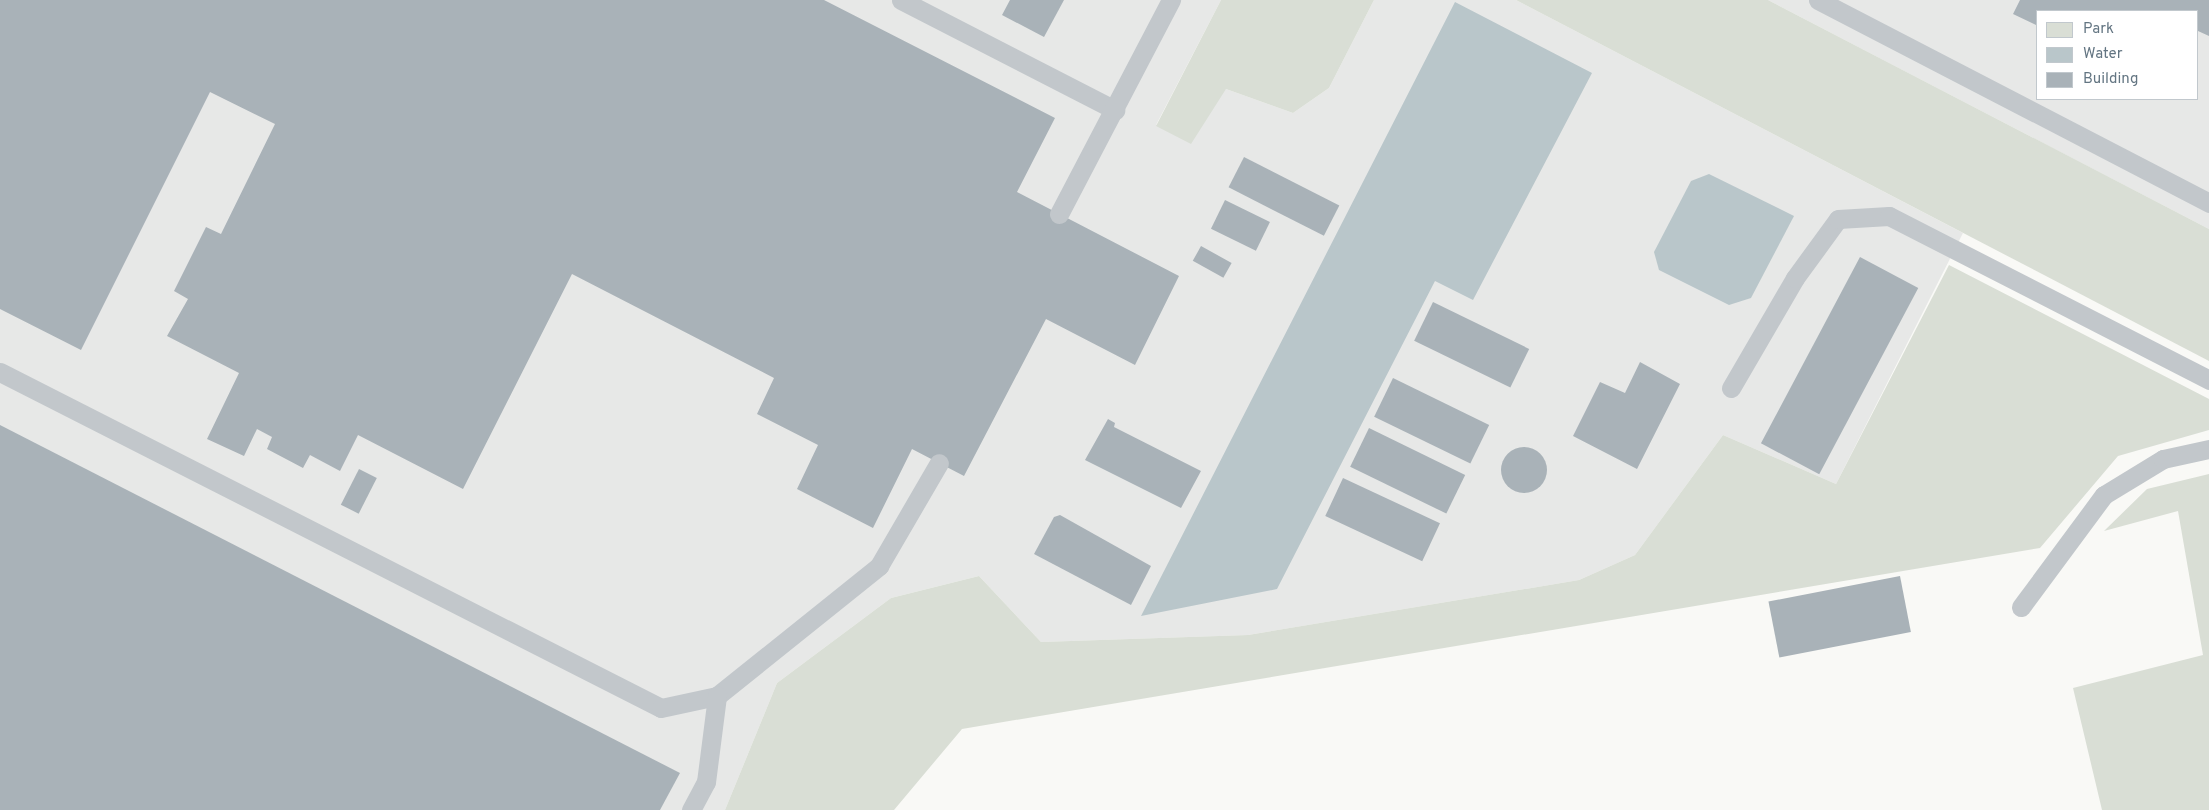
<!DOCTYPE html>
<html>
<head>
<meta charset="utf-8">
<style>
	body { margin:0 }
	#map { position:relative; width:2209px; height:810px; overflow:hidden; background:#f9f9f6; font-family:Overpass,sans-serif }
	div>[style] { position:absolute }
	.built>* { inset:0; background:#e7e8e7 }
	.green>* { inset:0; background:#d9ded5 }
	.water>* { inset:0; background:#b9c6ca }
	.building>* { inset:0; background:#a9b2b8; transform-origin:0 0 }
	.round { border-radius:50% }
	.lane>* { height:19px; margin:-9.5px; padding:0 9.5px; transform-origin:9.5px; border-radius:9.5px; background:#c2c7cb }
	span { translate:-50% -50%; white-space:nowrap; text-align:center; line-height:1.15; -webkit-text-stroke:5px #fff; paint-order:stroke }
	.legend { position:absolute; left:2036px; top:10px; width:162px; height:90px; box-sizing:border-box; background:#fff; border:1px solid #c1c8cd; margin:0; padding:6px 9px; list-style:none; font-size:15px; color:#637582 }
	.legend li { display:flex; align-items:center; gap:10px; height:25px }
	.legend b { width:25px; border:1px solid #c1c8cd }
</style>
</head>
<body>
<div id="map">
	<div class="built">
		<i style="clip-path:polygon(0 0,1221px 0,1156px 125px,1226px 89px,1293px 113px,1329px 88px,1374px 0,1516px 0,1963px 233px,1836px 484px,1723px 435px,1635px 555px,1579px 580px,1248px 635px,1041px 642px,979px 576px,891px 598px,777px 683px,725px 810px,0 810px)"></i>
		<i style="clip-path:polygon(evenodd,1768px 0,2209px 0,2209px 229px,1914px 76px,1768px 0,2038px 11px,2198px 11px,2198px 99px,2038px 99px,2038px 11px)"></i>
	</div>
	<div class="green">
		<i style="clip-path:polygon(1221px 0,1374px 0,1329px 88px,1293px 113px,1226px 89px,1191px 144px,1156px 126px)"></i>
		<i style="clip-path:polygon(1516px 0,1768px 0,2209px 229px,2209px 361px)"></i>
		<i style="clip-path:polygon(1949px 265px,2209px 399px,2209px 430px,2118px 456px,2040px 548px,962px 729px,894px 810px,725px 810px,777px 683px,891px 598px,979px 576px,1041px 642px,1248px 635px,1579px 580px,1635px 555px,1723px 435px,1836px 484px)"></i>
		<i style="clip-path:polygon(2209px 474px,2209px 810px,2102px 810px,2073px 688px,2203px 655px,2178px 511px,2104px 531px,2147px 489px)"></i>
	</div>
	<div class="water">
		<i style="clip-path:polygon(1455px 2px,1592px 73px,1473px 300px,1435px 281px,1277px 589px,1141px 616px)"></i>
		<i style="clip-path:polygon(1709px 174px,1794px 216px,1751px 298px,1729px 305px,1659px 270px,1654px 252px,1691px 181px)"></i>
	</div>
	<div class="building">
		<i style="clip-path:polygon(0 0,824px 0,1055px 118px,1017px 192px,1179px 276px,1135px 365px,1046px 319px,964px 476px,912px 449px,873px 528px,797px 489px,818px 445px,757px 414px,774px 378px,572px 274px,463px 489px,358px 435px,340px 471px,310px 455px,303px 468px,267px 449px,272px 437px,257px 429px,244px 456px,207px 439px,239px 373px,167px 336px,188px 299px,174px 291px,206px 227px,221px 234px,275px 124px,210px 92px,81px 350px,0 309px)"></i>
		<i style="clip-path:polygon(1010px 0,1064px 0,1044px 37px,1002px 15px)"></i>
		<i style="clip-path:polygon(2020px 0,2209px 0,2209px 36px,2198px 31px,2198px 11px,2038px 11px,2038px 26px,2013px 14px)"></i>
		<i style="left:1244px;top:157px;width:107px;height:34px;rotate:27deg"></i>
		<i style="left:1225px;top:200px;width:50px;height:32px;rotate:26deg"></i>
		<i style="left:1201px;top:246px;width:35px;height:17px;rotate:29deg"></i>
		<i style="left:1860px;top:257px;width:66px;height:211px;rotate:28deg"></i>
		<i style="left:1433px;top:302px;width:107px;height:43px;rotate:26deg"></i>
		<i style="clip-path:polygon(1640px 362px,1680px 384px,1637px 469px,1573px 436px,1600px 382px,1625px 393px)"></i>
		<i style="left:1393px;top:378px;width:107px;height:43px;rotate:26deg"></i>
		<i style="clip-path:polygon(1108px 419px,1115px 423px,1114px 427px,1201px 471px,1181px 508px,1085px 460px)"></i>
		<i style="clip-path:polygon(0 425px,680px 773px,660px 810px,0 810px)"></i>
		<i style="left:1369px;top:428px;width:107px;height:43px;rotate:26deg"></i>
		<i class="round" style="left:1501px;top:447px;width:46px;height:46px"></i>
		<i style="left:359px;top:469px;width:20px;height:40px;rotate:27deg"></i>
		<i style="left:1343px;top:478px;width:107px;height:42px;rotate:25deg"></i>
		<i style="clip-path:polygon(1060px 515px,1151px 566px,1131px 605px,1034px 554px,1054px 517px)"></i>
		<i style="left:1900px;top:576px;width:57px;height:134px;rotate:79deg"></i>
	</div>
	<div class="lane">
		<i style="left:901px;top:0;width:241px;rotate:27.2deg"></i>
		<i style="left:1818px;top:0;width:441px;rotate:27.4deg"></i>
		<i style="left:1059px;top:214px;width:242px;rotate:-62.4deg"></i>
		<i style="left:0;top:372px;width:741px;rotate:26.95deg"></i>
		<i style="left:661px;top:708px;width:57px;rotate:-12.1deg"></i>
		<i style="left:717px;top:696px;width:208px;rotate:-38.7deg"></i>
		<i style="left:879px;top:566px;width:119px;rotate:-59.8deg"></i>
		<i style="left:1731px;top:388px;width:127px;rotate:-59.8deg"></i>
		<i style="left:1795px;top:278px;width:73px;rotate:-53.9deg"></i>
		<i style="left:1838px;top:219px;width:51px;rotate:-3.4deg"></i>
		<i style="left:1889px;top:216px;width:360px;rotate:27.1deg"></i>
		<i style="left:2021px;top:607px;width:139px;rotate:-53.5deg"></i>
		<i style="left:2104px;top:495px;width:69px;rotate:-31.4deg"></i>
		<i style="left:2163px;top:459px;width:47px;rotate:-12.3deg"></i>
		<i style="left:691px;top:810px;width:32px;rotate:-62deg"></i>
		<i style="left:706px;top:782px;width:87px;rotate:-82.7deg"></i>
	</div>
	<ul class="legend">
	<li><b style="height:14px;background:#d9ded5"></b>Park</li>
	<li><b style="height:14px;background:#b9c6ca"></b>Water</li>
	<li><b style="height:14px;background:#a9b2b8"></b>Building</li>
	</ul>
</div>
</body>
</html>
